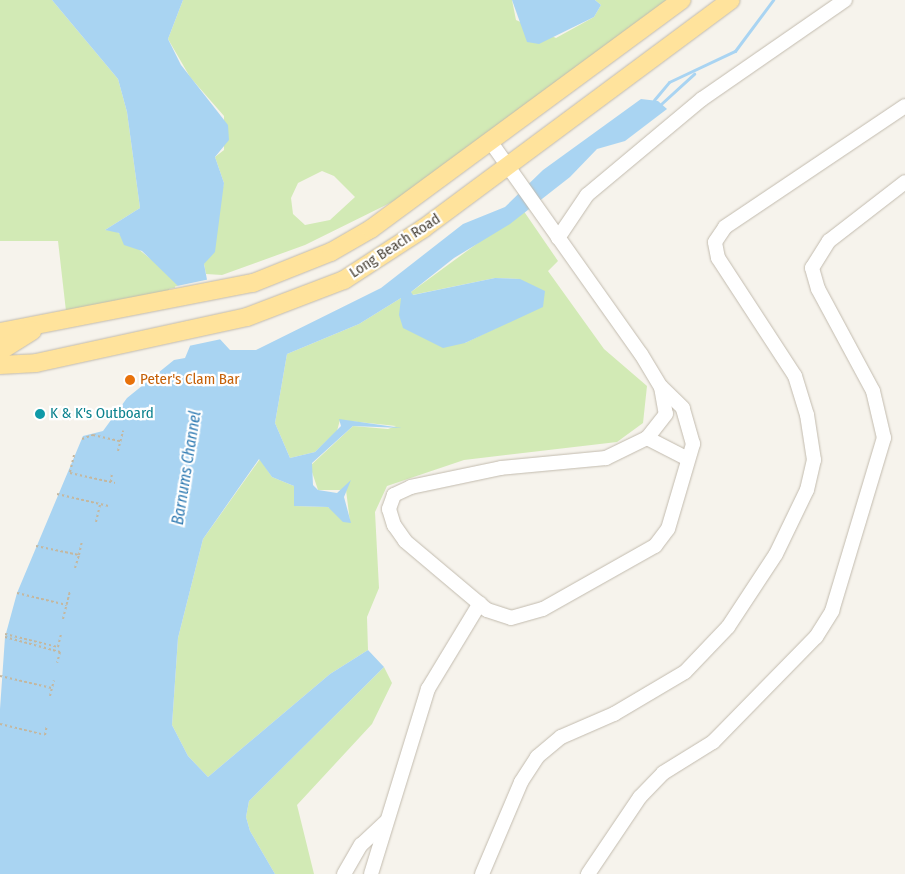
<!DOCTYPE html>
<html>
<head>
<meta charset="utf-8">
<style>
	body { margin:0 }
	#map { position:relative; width:905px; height:874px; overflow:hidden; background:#f6f3ec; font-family:"Fira Sans Condensed",sans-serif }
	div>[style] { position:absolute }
	.green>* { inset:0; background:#d2eab5 }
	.water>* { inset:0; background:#a9d4f2 }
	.pier>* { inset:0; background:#f6f3ec; transform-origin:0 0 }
	.stream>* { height:3px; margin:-1.5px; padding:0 1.5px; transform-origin:1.5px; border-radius:1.5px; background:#a9d4f2 }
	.path>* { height:2px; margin-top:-1px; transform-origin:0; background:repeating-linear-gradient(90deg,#c4b79f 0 2.5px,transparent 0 5px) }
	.roads { filter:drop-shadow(0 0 1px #c2bbae) drop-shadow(0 0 1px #c2bbae) }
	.minor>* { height:14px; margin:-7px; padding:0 7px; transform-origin:7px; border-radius:7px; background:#fff }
	.major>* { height:18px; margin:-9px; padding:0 9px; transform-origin:9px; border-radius:9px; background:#ffe39c }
	.dots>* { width:14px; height:14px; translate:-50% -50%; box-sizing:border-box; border:2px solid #fff; border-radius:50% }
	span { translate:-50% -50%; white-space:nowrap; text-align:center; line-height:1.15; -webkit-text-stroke:4.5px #fff; paint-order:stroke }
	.street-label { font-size:15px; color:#4b4439 }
	.food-label { font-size:15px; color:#c56008 }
	.left { translate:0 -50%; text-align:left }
	.culture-label { font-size:15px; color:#0d838f }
	.water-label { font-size:16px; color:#2e7ab2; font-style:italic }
</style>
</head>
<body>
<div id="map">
	<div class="green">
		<i style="clip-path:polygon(0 0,52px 0,118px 79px,127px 112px,140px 208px,105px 230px,116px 231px,168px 273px,179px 287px,169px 289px,170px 298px,67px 320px,58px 241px,0 241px)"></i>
		<i style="clip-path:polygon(evenodd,183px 0,512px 0,516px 20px,556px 38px,594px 17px,601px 5px,595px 0,667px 0,474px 148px,394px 201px,305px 245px,222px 275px,206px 274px,204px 264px,224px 183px,215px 157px,224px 150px,224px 116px,190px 77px,168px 39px,183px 0,322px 171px,334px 176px,355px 197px,330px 220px,305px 225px,293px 214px,291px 198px,298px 183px,322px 171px)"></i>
		<i style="clip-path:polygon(523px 210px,558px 261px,548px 271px,604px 349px,647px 386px,643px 423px,617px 442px,464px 460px,387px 486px,375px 512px,379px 588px,367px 617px,368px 650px,330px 674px,208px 777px,188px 756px,172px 725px,178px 638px,203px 539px,260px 459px,272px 477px,294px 486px,294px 506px,328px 507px,350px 522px,346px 490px,318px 490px,310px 466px,353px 426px,388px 429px,396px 426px,340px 420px,337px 431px,315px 452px,290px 458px,275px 423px,287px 354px,359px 324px,401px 298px,402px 307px,465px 343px,500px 326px,520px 279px,495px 278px,412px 295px,411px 292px)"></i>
		<i style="clip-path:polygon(384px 667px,392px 683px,372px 724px,297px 805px,314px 874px,275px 874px,250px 831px,246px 817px,249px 801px)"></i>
	</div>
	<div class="water">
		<i style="clip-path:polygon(52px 0,183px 0,168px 39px,181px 65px,228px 125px,229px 140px,215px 157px,224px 183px,215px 252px,204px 264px,218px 337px,230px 350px,256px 350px,381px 288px,463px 224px,505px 207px,543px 170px,641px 99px,658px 101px,667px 109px,625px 141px,597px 149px,570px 177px,510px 224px,454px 258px,411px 292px,413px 295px,495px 278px,520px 279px,545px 291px,543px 307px,465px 343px,443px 348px,403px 328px,399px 315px,401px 298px,359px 324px,287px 354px,275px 423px,290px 458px,315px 452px,341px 426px,339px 419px,402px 428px,353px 426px,312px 463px,313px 485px,318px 490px,337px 493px,351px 480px,344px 497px,351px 523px,343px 522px,328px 507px,294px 506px,294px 486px,272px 477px,259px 459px,203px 539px,178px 638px,172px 725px,188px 756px,208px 777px,330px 674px,368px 650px,384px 667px,249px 801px,246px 817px,250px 831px,275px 874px,0 874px,0 709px,5px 637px,17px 593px,83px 436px,103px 431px,127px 398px,174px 360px,185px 358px,190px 346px,179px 287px,142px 251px,124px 245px,119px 233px,105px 230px,140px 208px,127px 112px,118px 79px)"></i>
		<i style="clip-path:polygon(512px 0,595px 0,601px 5px,594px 17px,539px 44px,527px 42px)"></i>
	</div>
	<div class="pier">
		<i style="left:210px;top:279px;width:61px;height:36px;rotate:78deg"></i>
	</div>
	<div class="stream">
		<i style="left:654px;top:100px;width:23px;rotate:-50deg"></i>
		<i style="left:669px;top:82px;width:73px;rotate:-25.2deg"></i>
		<i style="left:735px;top:51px;width:64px;rotate:-53.3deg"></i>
		<i style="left:661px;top:104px;width:45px;rotate:-42.3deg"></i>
	</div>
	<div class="path">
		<i style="left:82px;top:439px;width:12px;rotate:-20deg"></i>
		<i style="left:93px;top:435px;width:28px;rotate:13deg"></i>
		<i style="left:118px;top:451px;width:21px;rotate:-76deg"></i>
		<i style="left:74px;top:455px;width:18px;rotate:103deg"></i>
		<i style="left:70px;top:473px;width:46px;rotate:12.5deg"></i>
		<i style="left:111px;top:482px;width:10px;rotate:-84deg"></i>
		<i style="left:57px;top:494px;width:53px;rotate:13deg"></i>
		<i style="left:96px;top:522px;width:18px;rotate:-77deg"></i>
		<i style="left:36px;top:546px;width:44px;rotate:11.8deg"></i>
		<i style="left:79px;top:555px;width:14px;rotate:-78deg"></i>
		<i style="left:75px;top:568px;width:14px;rotate:-73deg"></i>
		<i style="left:17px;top:593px;width:51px;rotate:13.5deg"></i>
		<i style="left:63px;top:619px;width:29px;rotate:-76deg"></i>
		<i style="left:5px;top:634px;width:55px;rotate:13.8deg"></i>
		<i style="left:58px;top:647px;width:13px;rotate:-77deg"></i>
		<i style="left:5px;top:637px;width:57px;rotate:15.3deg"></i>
		<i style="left:60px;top:652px;width:11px;rotate:105deg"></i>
		<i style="left:0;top:676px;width:53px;rotate:13deg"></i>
		<i style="left:50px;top:696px;width:16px;rotate:-76deg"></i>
		<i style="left:0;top:724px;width:46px;rotate:13.7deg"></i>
		<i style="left:45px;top:735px;width:10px;rotate:-79deg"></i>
	</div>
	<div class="roads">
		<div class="minor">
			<i style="left:490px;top:141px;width:261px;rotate:54.7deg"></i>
			<i style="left:641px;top:354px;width:39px;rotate:59deg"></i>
			<i style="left:661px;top:387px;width:27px;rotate:80deg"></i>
			<i style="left:666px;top:414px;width:31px;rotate:128deg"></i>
			<i style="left:647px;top:438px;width:46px;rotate:154deg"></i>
			<i style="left:606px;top:458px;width:105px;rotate:174.6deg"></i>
			<i style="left:501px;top:468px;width:92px;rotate:168.1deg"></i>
			<i style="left:411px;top:487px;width:19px;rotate:155deg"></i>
			<i style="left:394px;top:495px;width:15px;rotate:110deg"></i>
			<i style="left:389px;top:509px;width:17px;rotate:73deg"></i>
			<i style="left:394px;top:525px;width:19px;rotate:55deg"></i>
			<i style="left:405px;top:541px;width:107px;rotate:40.1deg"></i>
			<i style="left:487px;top:610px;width:25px;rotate:18deg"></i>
			<i style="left:511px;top:618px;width:33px;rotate:-16deg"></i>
			<i style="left:543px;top:609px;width:129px;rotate:-29.4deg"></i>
			<i style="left:655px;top:546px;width:21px;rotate:-53deg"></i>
			<i style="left:668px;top:529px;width:89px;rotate:-73.6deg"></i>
			<i style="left:693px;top:444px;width:37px;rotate:-106deg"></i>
			<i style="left:683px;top:408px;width:30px;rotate:-136deg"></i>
			<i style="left:558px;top:238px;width:52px;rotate:-56deg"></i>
			<i style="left:587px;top:195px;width:150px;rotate:-39.9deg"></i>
			<i style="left:702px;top:99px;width:174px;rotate:-34.7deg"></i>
			<i style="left:647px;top:438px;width:46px;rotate:27.1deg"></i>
			<i style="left:344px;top:874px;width:34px;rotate:-60deg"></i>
			<i style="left:361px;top:845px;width:34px;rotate:-43deg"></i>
			<i style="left:371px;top:874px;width:194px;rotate:-72.9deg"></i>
			<i style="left:428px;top:689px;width:100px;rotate:-58.8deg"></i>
			<i style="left:482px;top:874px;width:100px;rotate:-67deg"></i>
			<i style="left:521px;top:782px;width:30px;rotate:-57deg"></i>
			<i style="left:537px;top:757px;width:31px;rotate:-40deg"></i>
			<i style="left:561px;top:737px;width:58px;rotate:-23.5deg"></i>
			<i style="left:614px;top:714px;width:82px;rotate:-30.6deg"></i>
			<i style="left:685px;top:672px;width:62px;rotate:-46.3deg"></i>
			<i style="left:728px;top:627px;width:87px;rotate:-56.7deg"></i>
			<i style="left:776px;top:554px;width:71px;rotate:-64.2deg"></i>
			<i style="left:807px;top:490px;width:31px;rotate:-77deg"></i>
			<i style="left:814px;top:460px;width:46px;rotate:-98.8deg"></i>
			<i style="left:807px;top:415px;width:41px;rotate:-107.1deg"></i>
			<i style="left:795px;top:376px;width:141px;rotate:-123.1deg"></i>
			<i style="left:718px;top:258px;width:16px;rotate:-101deg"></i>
			<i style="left:715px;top:242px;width:18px;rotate:-56deg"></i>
			<i style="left:725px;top:227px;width:217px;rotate:-33.9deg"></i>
			<i style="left:588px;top:874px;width:93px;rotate:-56deg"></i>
			<i style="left:640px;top:797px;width:33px;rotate:-46deg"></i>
			<i style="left:663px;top:773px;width:59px;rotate:-31.8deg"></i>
			<i style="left:713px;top:742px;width:147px;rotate:-45.6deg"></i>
			<i style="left:816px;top:637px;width:31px;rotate:-58deg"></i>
			<i style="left:832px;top:611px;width:181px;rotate:-73.3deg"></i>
			<i style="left:884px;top:438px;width:48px;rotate:-103.2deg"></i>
			<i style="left:873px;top:391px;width:116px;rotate:-118.3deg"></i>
			<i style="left:818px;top:289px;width:22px;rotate:-106deg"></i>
			<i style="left:812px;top:268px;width:32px;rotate:-58deg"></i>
			<i style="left:829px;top:241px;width:96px;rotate:-37.8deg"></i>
		</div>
		<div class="major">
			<i style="left:0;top:332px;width:258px;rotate:-11deg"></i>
			<i style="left:253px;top:283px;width:84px;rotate:-21.7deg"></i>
			<i style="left:331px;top:252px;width:46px;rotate:-29.9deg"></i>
			<i style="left:371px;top:229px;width:386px;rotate:-36.4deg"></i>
			<i style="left:0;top:351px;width:38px;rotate:-32deg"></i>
			<i style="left:0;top:365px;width:36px;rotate:-3deg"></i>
			<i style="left:36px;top:363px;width:216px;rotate:-12.3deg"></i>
			<i style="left:247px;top:317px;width:104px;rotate:-20.9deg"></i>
			<i style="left:344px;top:280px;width:95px;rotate:-33deg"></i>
			<i style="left:424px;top:228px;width:382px;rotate:-36.6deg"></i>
		</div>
	</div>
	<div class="dots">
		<i style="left:130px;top:380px;background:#e8710a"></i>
		<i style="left:40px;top:414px;background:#0f9aa8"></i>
	</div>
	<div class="street-label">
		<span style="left:395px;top:246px;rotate:-33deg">Long Beach Road</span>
	</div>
	<div class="food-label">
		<span class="left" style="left:140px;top:380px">Peter's Clam Bar</span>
	</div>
	<div class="culture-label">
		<span class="left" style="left:50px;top:414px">K &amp; K's Outboard</span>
	</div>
	<div class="water-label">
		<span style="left:187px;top:468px;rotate:-81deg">Barnums Channel</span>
	</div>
</div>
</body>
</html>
